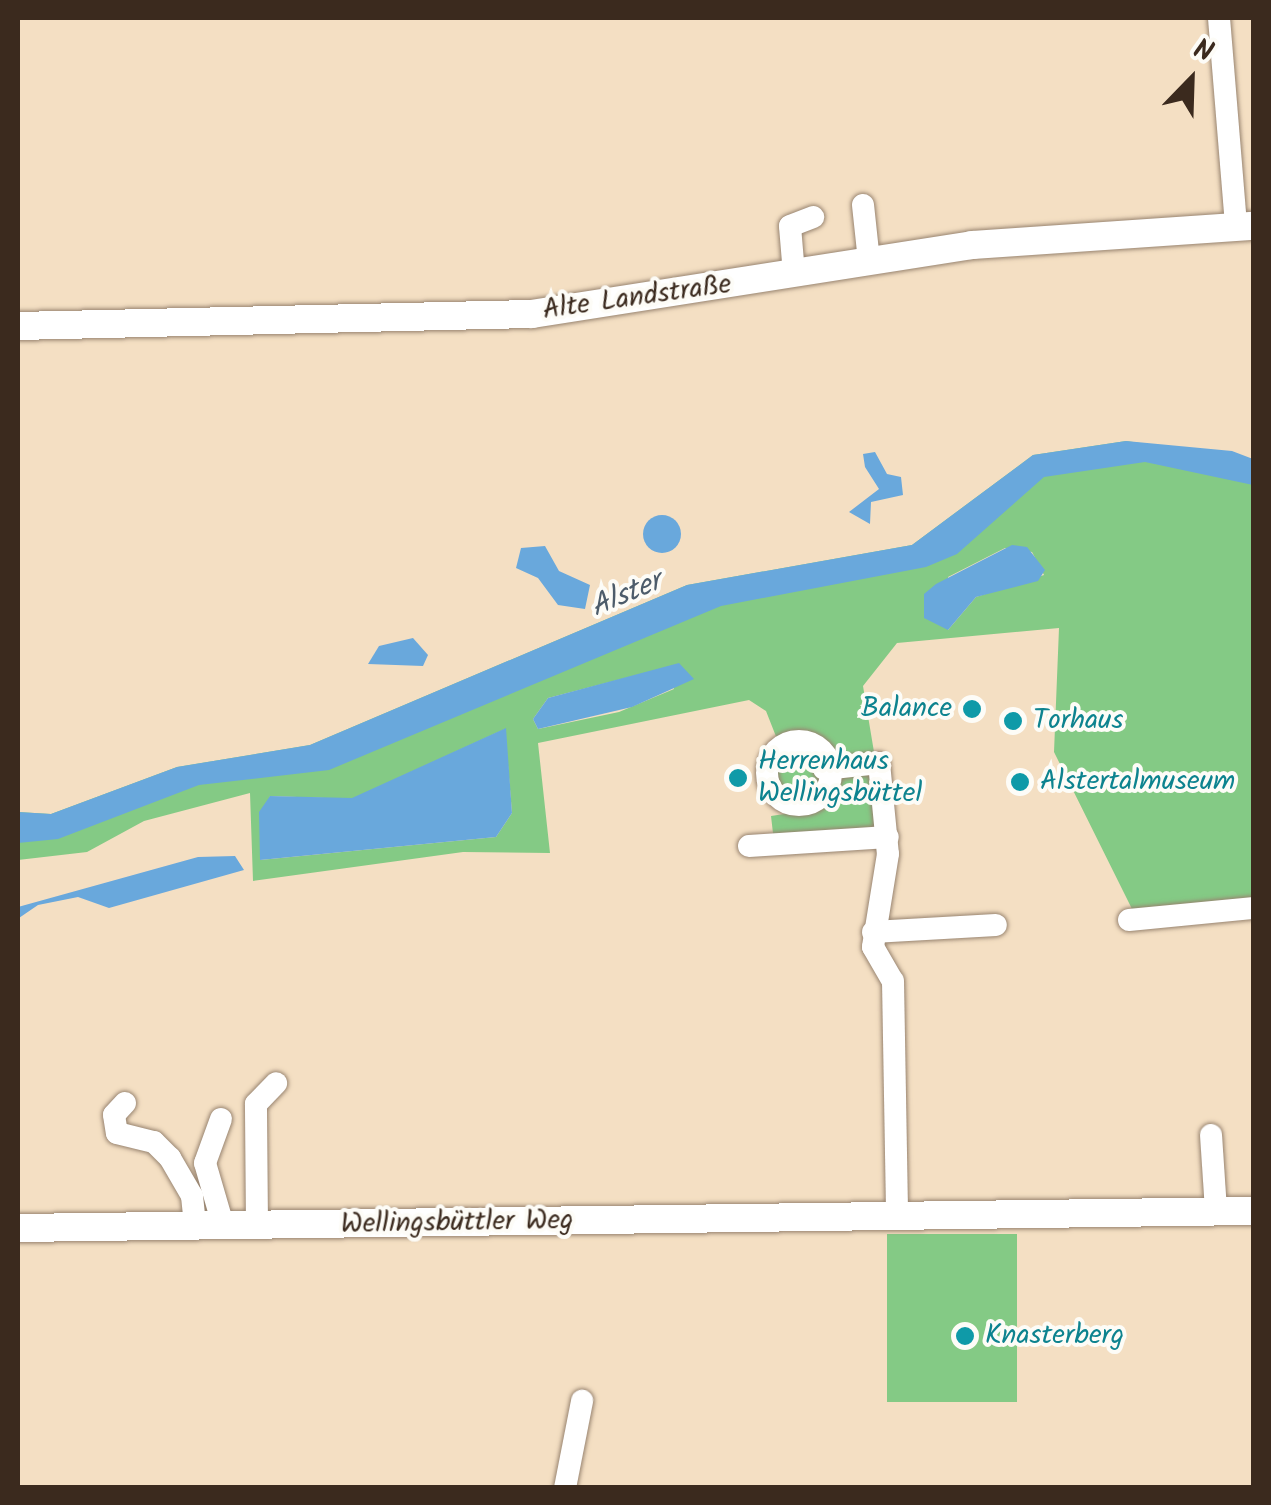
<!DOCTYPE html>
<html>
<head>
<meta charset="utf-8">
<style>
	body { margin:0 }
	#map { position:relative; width:1271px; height:1505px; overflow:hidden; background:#f4dfc3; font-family:Kalam,sans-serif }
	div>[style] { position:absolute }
	.green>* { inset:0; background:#84ca85; transform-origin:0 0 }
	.round { border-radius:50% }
	.water>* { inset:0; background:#69a8dc }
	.roads { filter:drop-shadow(0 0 2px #988470) drop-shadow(0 0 2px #988470) }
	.minor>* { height:22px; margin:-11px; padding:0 11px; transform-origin:11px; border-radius:11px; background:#fff }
	.minor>.ring { margin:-11px; padding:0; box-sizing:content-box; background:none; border:22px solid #fff; border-radius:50% }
	.major>* { height:28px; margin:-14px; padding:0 14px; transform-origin:14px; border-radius:14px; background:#fff }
	.dots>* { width:28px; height:28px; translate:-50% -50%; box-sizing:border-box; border:5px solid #fdfcf7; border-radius:50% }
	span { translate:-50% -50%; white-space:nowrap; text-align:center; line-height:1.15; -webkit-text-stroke:8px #fdfcf7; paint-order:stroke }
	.street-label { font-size:28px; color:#3b2a1e }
	.culture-label { font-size:28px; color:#0d838f }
	.right { translate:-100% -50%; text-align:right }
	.left { translate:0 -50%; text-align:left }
	.water-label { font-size:30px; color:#4d5c6a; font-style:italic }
	.frame { position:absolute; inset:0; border:20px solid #3b2a1e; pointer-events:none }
	.north { position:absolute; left:1141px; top:30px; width:100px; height:100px; -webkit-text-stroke:8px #fdfcf7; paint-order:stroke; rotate:23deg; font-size:28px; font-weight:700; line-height:40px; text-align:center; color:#3b2a1e }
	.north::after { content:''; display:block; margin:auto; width:35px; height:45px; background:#3b2a1e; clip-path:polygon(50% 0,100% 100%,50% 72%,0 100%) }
</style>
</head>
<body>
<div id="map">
	<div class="green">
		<i style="clip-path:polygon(evenodd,1126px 441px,1253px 459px,1253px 900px,1133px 911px,1054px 752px,1059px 628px,897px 643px,863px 686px,875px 758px,829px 762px,806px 733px,777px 739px,766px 711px,749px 700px,538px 743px,550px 853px,463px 852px,253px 881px,250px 793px,144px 821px,87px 852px,18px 860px,18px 812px,51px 814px,177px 767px,310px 745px,687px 585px,912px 545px,1033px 455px,1126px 441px,1005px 548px,1032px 552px,1044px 575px,976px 597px,948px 630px,948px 577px,1005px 548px,1126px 441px,668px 667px,674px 689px,619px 712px,538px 729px,533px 719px,548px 698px,668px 667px,1126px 441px,505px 729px,512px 813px,496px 837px,260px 860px,270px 796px,352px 799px,505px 729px)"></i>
		<i class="round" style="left:776px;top:749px;width:46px;height:46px"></i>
		<i style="clip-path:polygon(876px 772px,883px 829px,774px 842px,771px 816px,817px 809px,830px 777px)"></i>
		<i style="left:1017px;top:1234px;width:168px;height:130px;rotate:90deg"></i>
	</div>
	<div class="water">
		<i style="clip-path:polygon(1126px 441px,1232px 451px,1253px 459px,1253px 485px,1145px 462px,1044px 477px,957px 554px,926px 567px,721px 606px,329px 770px,199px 785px,58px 839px,18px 843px,18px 812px,51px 814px,177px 767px,310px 745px,687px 585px,912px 545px,1033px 455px)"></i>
		<i style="clip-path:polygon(875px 452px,887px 474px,901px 477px,903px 495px,871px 502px,870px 524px,849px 512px,879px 489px,865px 467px,863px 454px)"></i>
		<i class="round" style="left:643px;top:515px;width:38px;height:38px"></i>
		<i style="clip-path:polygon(1012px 545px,1027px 547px,1045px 570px,1038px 581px,976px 597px,948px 630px,924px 618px,924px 594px,936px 584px)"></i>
		<i style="clip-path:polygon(545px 546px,559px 571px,590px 585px,585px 609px,558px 605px,538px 578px,516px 568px,521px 548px)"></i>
		<i style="clip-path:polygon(413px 638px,428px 655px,423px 666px,368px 664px,379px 646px)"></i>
		<i style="clip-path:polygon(679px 663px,694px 679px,632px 707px,538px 729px,533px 719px,548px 698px)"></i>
		<i style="clip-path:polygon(506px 728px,512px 813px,496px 837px,260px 860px,259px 812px,270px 796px,352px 798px)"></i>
		<i style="clip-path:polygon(198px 857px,235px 856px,244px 870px,109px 908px,78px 897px,38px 905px,19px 918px,18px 939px,18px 907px)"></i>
	</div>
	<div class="roads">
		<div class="minor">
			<i style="left:1219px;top:18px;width:210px;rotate:85.3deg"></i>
			<i style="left:863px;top:205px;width:56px;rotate:83.9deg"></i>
			<i style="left:794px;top:274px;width:48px;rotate:-94.8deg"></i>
			<i style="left:790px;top:226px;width:25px;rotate:-21deg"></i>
			<i class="ring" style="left:767px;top:741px;width:42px;height:42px"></i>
			<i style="left:824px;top:769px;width:55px;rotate:-6.2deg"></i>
			<i style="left:879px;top:763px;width:91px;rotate:84.4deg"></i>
			<i style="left:888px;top:854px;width:94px;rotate:99.2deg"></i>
			<i style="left:873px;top:947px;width:39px;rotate:60deg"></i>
			<i style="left:893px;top:981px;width:236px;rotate:89deg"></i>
			<i style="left:749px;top:846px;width:139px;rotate:-3.7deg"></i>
			<i style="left:1129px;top:920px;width:126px;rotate:-5.5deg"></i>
			<i style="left:873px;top:932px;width:123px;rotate:-3.3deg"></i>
			<i style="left:125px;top:1103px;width:16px;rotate:133deg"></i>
			<i style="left:114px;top:1115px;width:18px;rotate:81deg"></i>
			<i style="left:117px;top:1133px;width:38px;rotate:14deg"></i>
			<i style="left:154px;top:1142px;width:23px;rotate:45deg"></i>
			<i style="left:170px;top:1158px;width:44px;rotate:59.9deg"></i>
			<i style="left:192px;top:1196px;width:30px;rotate:84deg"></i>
			<i style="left:221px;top:1119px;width:47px;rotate:110deg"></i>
			<i style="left:205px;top:1163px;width:65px;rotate:73.8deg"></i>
			<i style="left:1211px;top:1135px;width:76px;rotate:86.2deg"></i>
			<i style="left:257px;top:1225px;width:121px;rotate:-90.5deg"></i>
			<i style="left:256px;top:1104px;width:29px;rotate:-46deg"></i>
			<i style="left:565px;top:1488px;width:89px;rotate:-78.9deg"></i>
		</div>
		<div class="major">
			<i style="left:18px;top:326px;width:514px;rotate:-1.34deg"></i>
			<i style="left:532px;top:314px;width:445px;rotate:-8.9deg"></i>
			<i style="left:972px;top:245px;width:283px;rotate:-3.9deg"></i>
			<i style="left:18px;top:1228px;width:1236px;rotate:-0.79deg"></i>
		</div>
	</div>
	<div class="dots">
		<i style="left:972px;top:709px;background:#0f9aa8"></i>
		<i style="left:1013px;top:721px;background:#0f9aa8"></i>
		<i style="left:738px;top:778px;background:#0f9aa8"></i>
		<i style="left:1020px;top:782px;background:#0f9aa8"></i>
		<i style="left:965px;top:1336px;background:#0f9aa8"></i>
	</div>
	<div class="street-label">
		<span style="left:637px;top:298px;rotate:-8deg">Alte Landstraße</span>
		<span style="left:457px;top:1223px;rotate:-1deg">Wellingsbüttler Weg</span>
	</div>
	<div class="culture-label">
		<span class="right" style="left:952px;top:709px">Balance</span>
		<span class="left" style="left:1033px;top:721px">Torhaus</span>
		<span class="left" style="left:758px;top:778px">Herrenhaus<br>Wellingsbüttel</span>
		<span class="left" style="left:1040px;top:782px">Alstertalmuseum</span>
		<span class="left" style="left:985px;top:1336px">Knasterberg</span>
	</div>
	<div class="water-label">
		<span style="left:626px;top:595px;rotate:-23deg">Alster</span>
	</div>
	<div class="frame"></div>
	<div class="north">N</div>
</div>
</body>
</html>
